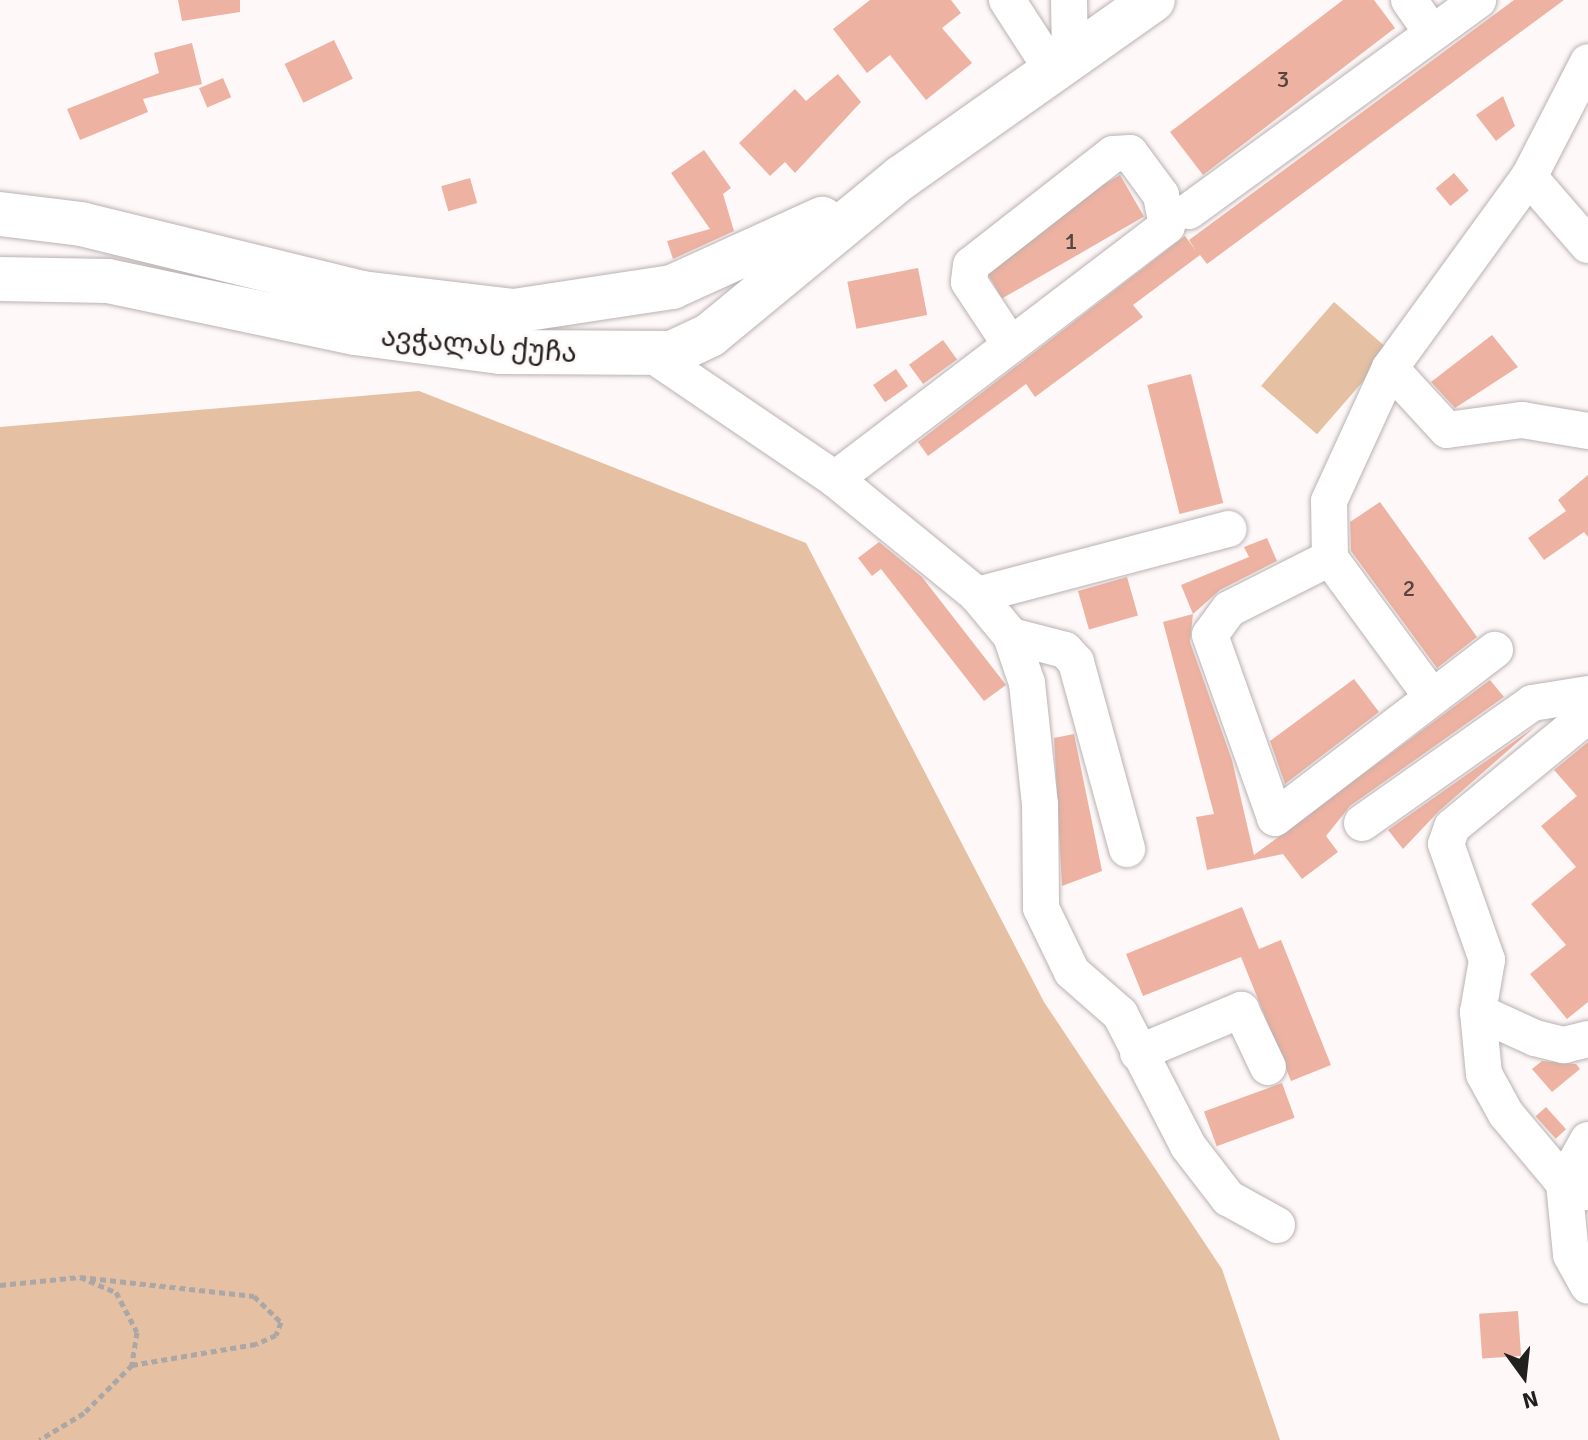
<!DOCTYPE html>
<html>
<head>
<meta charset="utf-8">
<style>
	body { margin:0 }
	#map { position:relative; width:1588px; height:1440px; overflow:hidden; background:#fef8f8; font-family:Signika,"Noto Sans Georgian",sans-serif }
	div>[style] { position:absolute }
	.green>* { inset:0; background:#e5c0a2; transform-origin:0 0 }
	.building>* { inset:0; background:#edb2a1; transform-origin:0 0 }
	.path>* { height:5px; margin-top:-2.5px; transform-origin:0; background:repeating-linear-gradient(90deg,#aca7a7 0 6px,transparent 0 10px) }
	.roads { filter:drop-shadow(0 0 2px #bbb1b1) drop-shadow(0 0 2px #bbb1b1) }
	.minor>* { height:36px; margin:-18px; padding:0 18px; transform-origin:18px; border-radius:18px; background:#fff }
	.highway>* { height:44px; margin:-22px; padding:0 22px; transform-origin:22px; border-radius:22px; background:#fff }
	span { translate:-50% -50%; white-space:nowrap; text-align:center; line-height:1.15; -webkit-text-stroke:6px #fef8f8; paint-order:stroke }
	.number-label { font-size:24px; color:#554440 }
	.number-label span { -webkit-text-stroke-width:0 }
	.street-label { font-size:28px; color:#221f1f }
	.north { position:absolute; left:1484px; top:1336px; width:80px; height:80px; -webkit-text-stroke:6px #fef8f8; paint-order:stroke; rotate:165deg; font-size:22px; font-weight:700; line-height:32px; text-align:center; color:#221f1f }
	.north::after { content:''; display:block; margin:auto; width:28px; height:36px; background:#221f1f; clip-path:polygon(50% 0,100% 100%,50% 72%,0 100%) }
</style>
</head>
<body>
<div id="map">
	<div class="green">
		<i style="left:1334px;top:302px;width:74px;height:111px;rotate:41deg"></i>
		<i style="clip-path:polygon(419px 391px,806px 543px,1044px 1002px,1222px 1269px,1280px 1440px,0 1440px,0 427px)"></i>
	</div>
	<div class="building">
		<i style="clip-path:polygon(178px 0,240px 0,240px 12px,182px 21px)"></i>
		<i style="clip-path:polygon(870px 0,951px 0,961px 13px,942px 28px,972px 63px,926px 100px,890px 55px,867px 73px,833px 29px)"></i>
		<i style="clip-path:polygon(1343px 0,1374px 0,1395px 28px,1203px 175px,1170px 132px)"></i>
		<i style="clip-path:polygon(1514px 0,1564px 0,1207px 264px,1200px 255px,1133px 305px,1143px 317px,1035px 397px,1026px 384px,928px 456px,918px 442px,1185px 236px,1197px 252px,1189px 240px)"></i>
		<i style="left:334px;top:40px;width:43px;height:55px;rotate:64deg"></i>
		<i style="clip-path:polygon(192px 43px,202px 84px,143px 99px,148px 112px,80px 140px,67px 109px,159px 73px,154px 53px)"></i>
		<i style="clip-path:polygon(838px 74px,861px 102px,795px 173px,785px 162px,770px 176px,739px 143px,795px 89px,806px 101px)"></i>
		<i style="left:223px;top:78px;width:21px;height:26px;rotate:67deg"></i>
		<i style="clip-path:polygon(1503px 96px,1515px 126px,1496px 141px,1476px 115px)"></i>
		<i style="clip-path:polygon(704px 150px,731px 188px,723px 194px,734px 231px,673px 259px,667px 241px,710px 229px,671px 173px)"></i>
		<i style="left:1454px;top:173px;width:23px;height:24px;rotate:50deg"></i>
		<i style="left:1120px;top:175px;width:48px;height:164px;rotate:60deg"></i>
		<i style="left:470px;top:178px;width:26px;height:30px;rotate:74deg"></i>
		<i style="left:918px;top:268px;width:48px;height:72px;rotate:79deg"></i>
		<i style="clip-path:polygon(1492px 335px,1518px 367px,1455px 408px,1431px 382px)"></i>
		<i style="left:943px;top:340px;width:24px;height:42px;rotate:54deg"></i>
		<i style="left:896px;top:369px;width:21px;height:28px;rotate:55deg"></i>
		<i style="left:1191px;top:374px;width:133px;height:45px;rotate:76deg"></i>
		<i style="clip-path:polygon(1588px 475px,1588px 537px,1584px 532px,1544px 560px,1528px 538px,1566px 511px,1558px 500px)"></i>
		<i style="clip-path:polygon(1380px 502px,1477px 637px,1437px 668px,1351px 551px,1350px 522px)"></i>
		<i style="clip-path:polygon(1267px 538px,1277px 561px,1220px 590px,1193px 614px,1181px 585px,1249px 557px,1244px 547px)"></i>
		<i style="clip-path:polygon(879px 542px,922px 577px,1006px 685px,984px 701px,881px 569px,872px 576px,858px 558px)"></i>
		<i style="left:1127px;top:577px;width:40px;height:51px;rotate:74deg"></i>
		<i style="clip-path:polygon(1193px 614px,1190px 642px,1232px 760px,1254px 855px,1490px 680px,1504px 697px,1350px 806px,1326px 836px,1338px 852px,1302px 879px,1283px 854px,1207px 870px,1196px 817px,1214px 814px,1163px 622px)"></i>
		<i style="clip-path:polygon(1354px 679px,1379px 712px,1285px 784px,1270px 741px)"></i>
		<i style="clip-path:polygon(1536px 726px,1439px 811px,1403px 849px,1388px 830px)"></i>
		<i style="clip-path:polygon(1074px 734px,1102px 871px,1062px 886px,1054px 738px)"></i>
		<i style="clip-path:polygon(1588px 742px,1588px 1002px,1567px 1019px,1530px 974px,1566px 945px,1531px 904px,1576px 867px,1541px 826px,1577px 796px,1554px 770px)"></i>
		<i style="clip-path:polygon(1242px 907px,1259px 949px,1281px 940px,1331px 1065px,1291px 1081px,1241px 957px,1143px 996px,1126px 954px)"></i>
		<i style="clip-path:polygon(1542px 1061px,1576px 1064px,1580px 1069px,1552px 1092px,1532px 1069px)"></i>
		<i style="left:1282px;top:1083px;width:37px;height:83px;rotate:70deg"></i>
		<i style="left:1546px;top:1107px;width:30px;height:14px;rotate:48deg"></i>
		<i style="left:1518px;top:1311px;width:45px;height:39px;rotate:86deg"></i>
	</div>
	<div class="path">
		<i style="left:80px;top:1277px;width:175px;rotate:6.2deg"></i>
		<i style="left:254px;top:1296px;width:37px;rotate:44deg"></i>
		<i style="left:281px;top:1322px;width:14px;rotate:111deg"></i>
		<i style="left:276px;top:1335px;width:22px;rotate:156deg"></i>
		<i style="left:256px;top:1344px;width:126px;rotate:170.4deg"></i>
		<i style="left:0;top:1285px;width:80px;rotate:-5.7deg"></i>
		<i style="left:80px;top:1277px;width:39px;rotate:23deg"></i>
		<i style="left:116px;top:1292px;width:45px;rotate:62.3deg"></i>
		<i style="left:137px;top:1332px;width:33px;rotate:99deg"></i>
		<i style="left:132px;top:1365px;width:68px;rotate:135deg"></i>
		<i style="left:84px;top:1413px;width:52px;rotate:149deg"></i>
	</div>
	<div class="roads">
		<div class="minor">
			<i style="left:1007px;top:0;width:85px;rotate:57.1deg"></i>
			<i style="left:1069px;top:0;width:59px;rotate:89deg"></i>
			<i style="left:1409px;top:0;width:40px;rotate:55.1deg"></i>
			<i style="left:1529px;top:177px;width:90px;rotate:49.1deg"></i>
			<i style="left:1189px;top:211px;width:358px;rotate:-36.1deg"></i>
			<i style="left:654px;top:356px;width:219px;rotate:34.2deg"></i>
			<i style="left:835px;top:479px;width:183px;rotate:39.2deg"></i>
			<i style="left:977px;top:595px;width:53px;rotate:50.3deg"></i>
			<i style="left:1011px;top:636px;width:50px;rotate:71.2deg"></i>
			<i style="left:1027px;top:683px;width:122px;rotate:83.9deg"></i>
			<i style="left:1040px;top:804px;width:104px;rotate:89.4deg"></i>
			<i style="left:1041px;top:908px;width:71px;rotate:64.2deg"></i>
			<i style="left:1072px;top:972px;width:64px;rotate:41.2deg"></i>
			<i style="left:1120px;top:1014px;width:148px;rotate:62.7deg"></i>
			<i style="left:1188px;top:1146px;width:66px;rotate:52.4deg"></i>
			<i style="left:1228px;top:1198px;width:56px;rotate:28.9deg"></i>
			<i style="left:1390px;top:368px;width:84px;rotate:47.4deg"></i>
			<i style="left:1447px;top:430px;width:76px;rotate:-7.6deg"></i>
			<i style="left:1522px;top:420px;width:67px;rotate:9.5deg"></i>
			<i style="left:835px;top:479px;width:417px;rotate:-37.3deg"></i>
			<i style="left:1167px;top:226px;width:32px;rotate:-101deg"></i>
			<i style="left:1161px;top:195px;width:52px;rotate:-126.4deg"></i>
			<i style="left:1130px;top:153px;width:17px;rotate:177deg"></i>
			<i style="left:1113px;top:154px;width:180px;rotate:142deg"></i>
			<i style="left:971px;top:265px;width:17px;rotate:97deg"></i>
			<i style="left:969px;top:282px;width:74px;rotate:56.5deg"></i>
			<i style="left:1330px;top:558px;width:113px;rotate:153.2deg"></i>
			<i style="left:1229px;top:609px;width:32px;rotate:126deg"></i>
			<i style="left:1210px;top:635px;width:194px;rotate:70.4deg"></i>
			<i style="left:1275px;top:818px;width:277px;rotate:-37.4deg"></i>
			<i style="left:977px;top:595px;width:260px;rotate:-14.7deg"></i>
			<i style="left:1011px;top:636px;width:56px;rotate:14.5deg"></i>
			<i style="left:1065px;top:650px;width:16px;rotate:47deg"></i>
			<i style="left:1076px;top:662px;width:194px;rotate:74.7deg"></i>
			<i style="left:1432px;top:697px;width:172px;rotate:-126.3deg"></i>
			<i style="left:1330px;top:558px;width:57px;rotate:-91deg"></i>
			<i style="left:1329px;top:501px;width:146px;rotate:-65.4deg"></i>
			<i style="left:1390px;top:368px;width:236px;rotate:-54deg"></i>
			<i style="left:1529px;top:177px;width:129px;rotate:-62.8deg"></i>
			<i style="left:1588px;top:715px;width:176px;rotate:140.5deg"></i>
			<i style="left:1452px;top:827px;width:18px;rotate:109deg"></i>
			<i style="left:1446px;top:844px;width:123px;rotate:70.5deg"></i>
			<i style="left:1487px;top:960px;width:53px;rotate:99.8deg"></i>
			<i style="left:1478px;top:1012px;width:62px;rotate:84.5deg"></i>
			<i style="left:1484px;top:1074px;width:46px;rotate:61.2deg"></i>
			<i style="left:1506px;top:1114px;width:90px;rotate:50deg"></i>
			<i style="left:1564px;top:1183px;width:26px;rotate:21deg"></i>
			<i style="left:1362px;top:823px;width:208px;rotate:-35.2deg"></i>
			<i style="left:1532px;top:703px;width:57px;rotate:-9.1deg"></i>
			<i style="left:1478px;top:1012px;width:63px;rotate:24.5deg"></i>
			<i style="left:1535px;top:1038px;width:30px;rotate:14deg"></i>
			<i style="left:1564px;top:1045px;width:25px;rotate:-14deg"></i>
			<i style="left:1138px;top:1053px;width:112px;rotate:-22.7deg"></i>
			<i style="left:1241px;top:1010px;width:63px;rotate:64.7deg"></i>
			<i style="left:1588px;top:1140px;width:49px;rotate:119.2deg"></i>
			<i style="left:1564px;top:1183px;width:72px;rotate:84.4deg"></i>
			<i style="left:1571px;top:1255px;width:35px;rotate:61deg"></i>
		</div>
		<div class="highway">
			<i style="left:0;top:214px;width:82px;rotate:7deg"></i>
			<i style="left:81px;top:224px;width:289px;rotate:13.8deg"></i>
			<i style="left:362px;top:293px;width:153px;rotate:6.8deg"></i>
			<i style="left:514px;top:311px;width:160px;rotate:-8.6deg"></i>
			<i style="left:672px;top:287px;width:165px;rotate:-24.4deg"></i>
			<i style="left:0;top:279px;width:108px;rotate:1.1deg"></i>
			<i style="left:108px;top:281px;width:252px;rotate:11.9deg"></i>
			<i style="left:355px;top:333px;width:146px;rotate:7.5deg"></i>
			<i style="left:500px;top:352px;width:172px;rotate:0.3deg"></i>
			<i style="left:672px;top:353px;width:42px;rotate:-25.3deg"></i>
			<i style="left:710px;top:335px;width:249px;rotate:-39.5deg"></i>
			<i style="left:902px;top:177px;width:307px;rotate:-35.2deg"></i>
		</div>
	</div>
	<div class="number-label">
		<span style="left:1283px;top:80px">3</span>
		<span style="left:1071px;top:242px">1</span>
		<span style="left:1409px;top:589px">2</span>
	</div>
	<div class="street-label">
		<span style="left:479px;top:345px;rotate:5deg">ავჭალას ქუჩა</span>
	</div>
	<div class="north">N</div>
</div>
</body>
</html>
